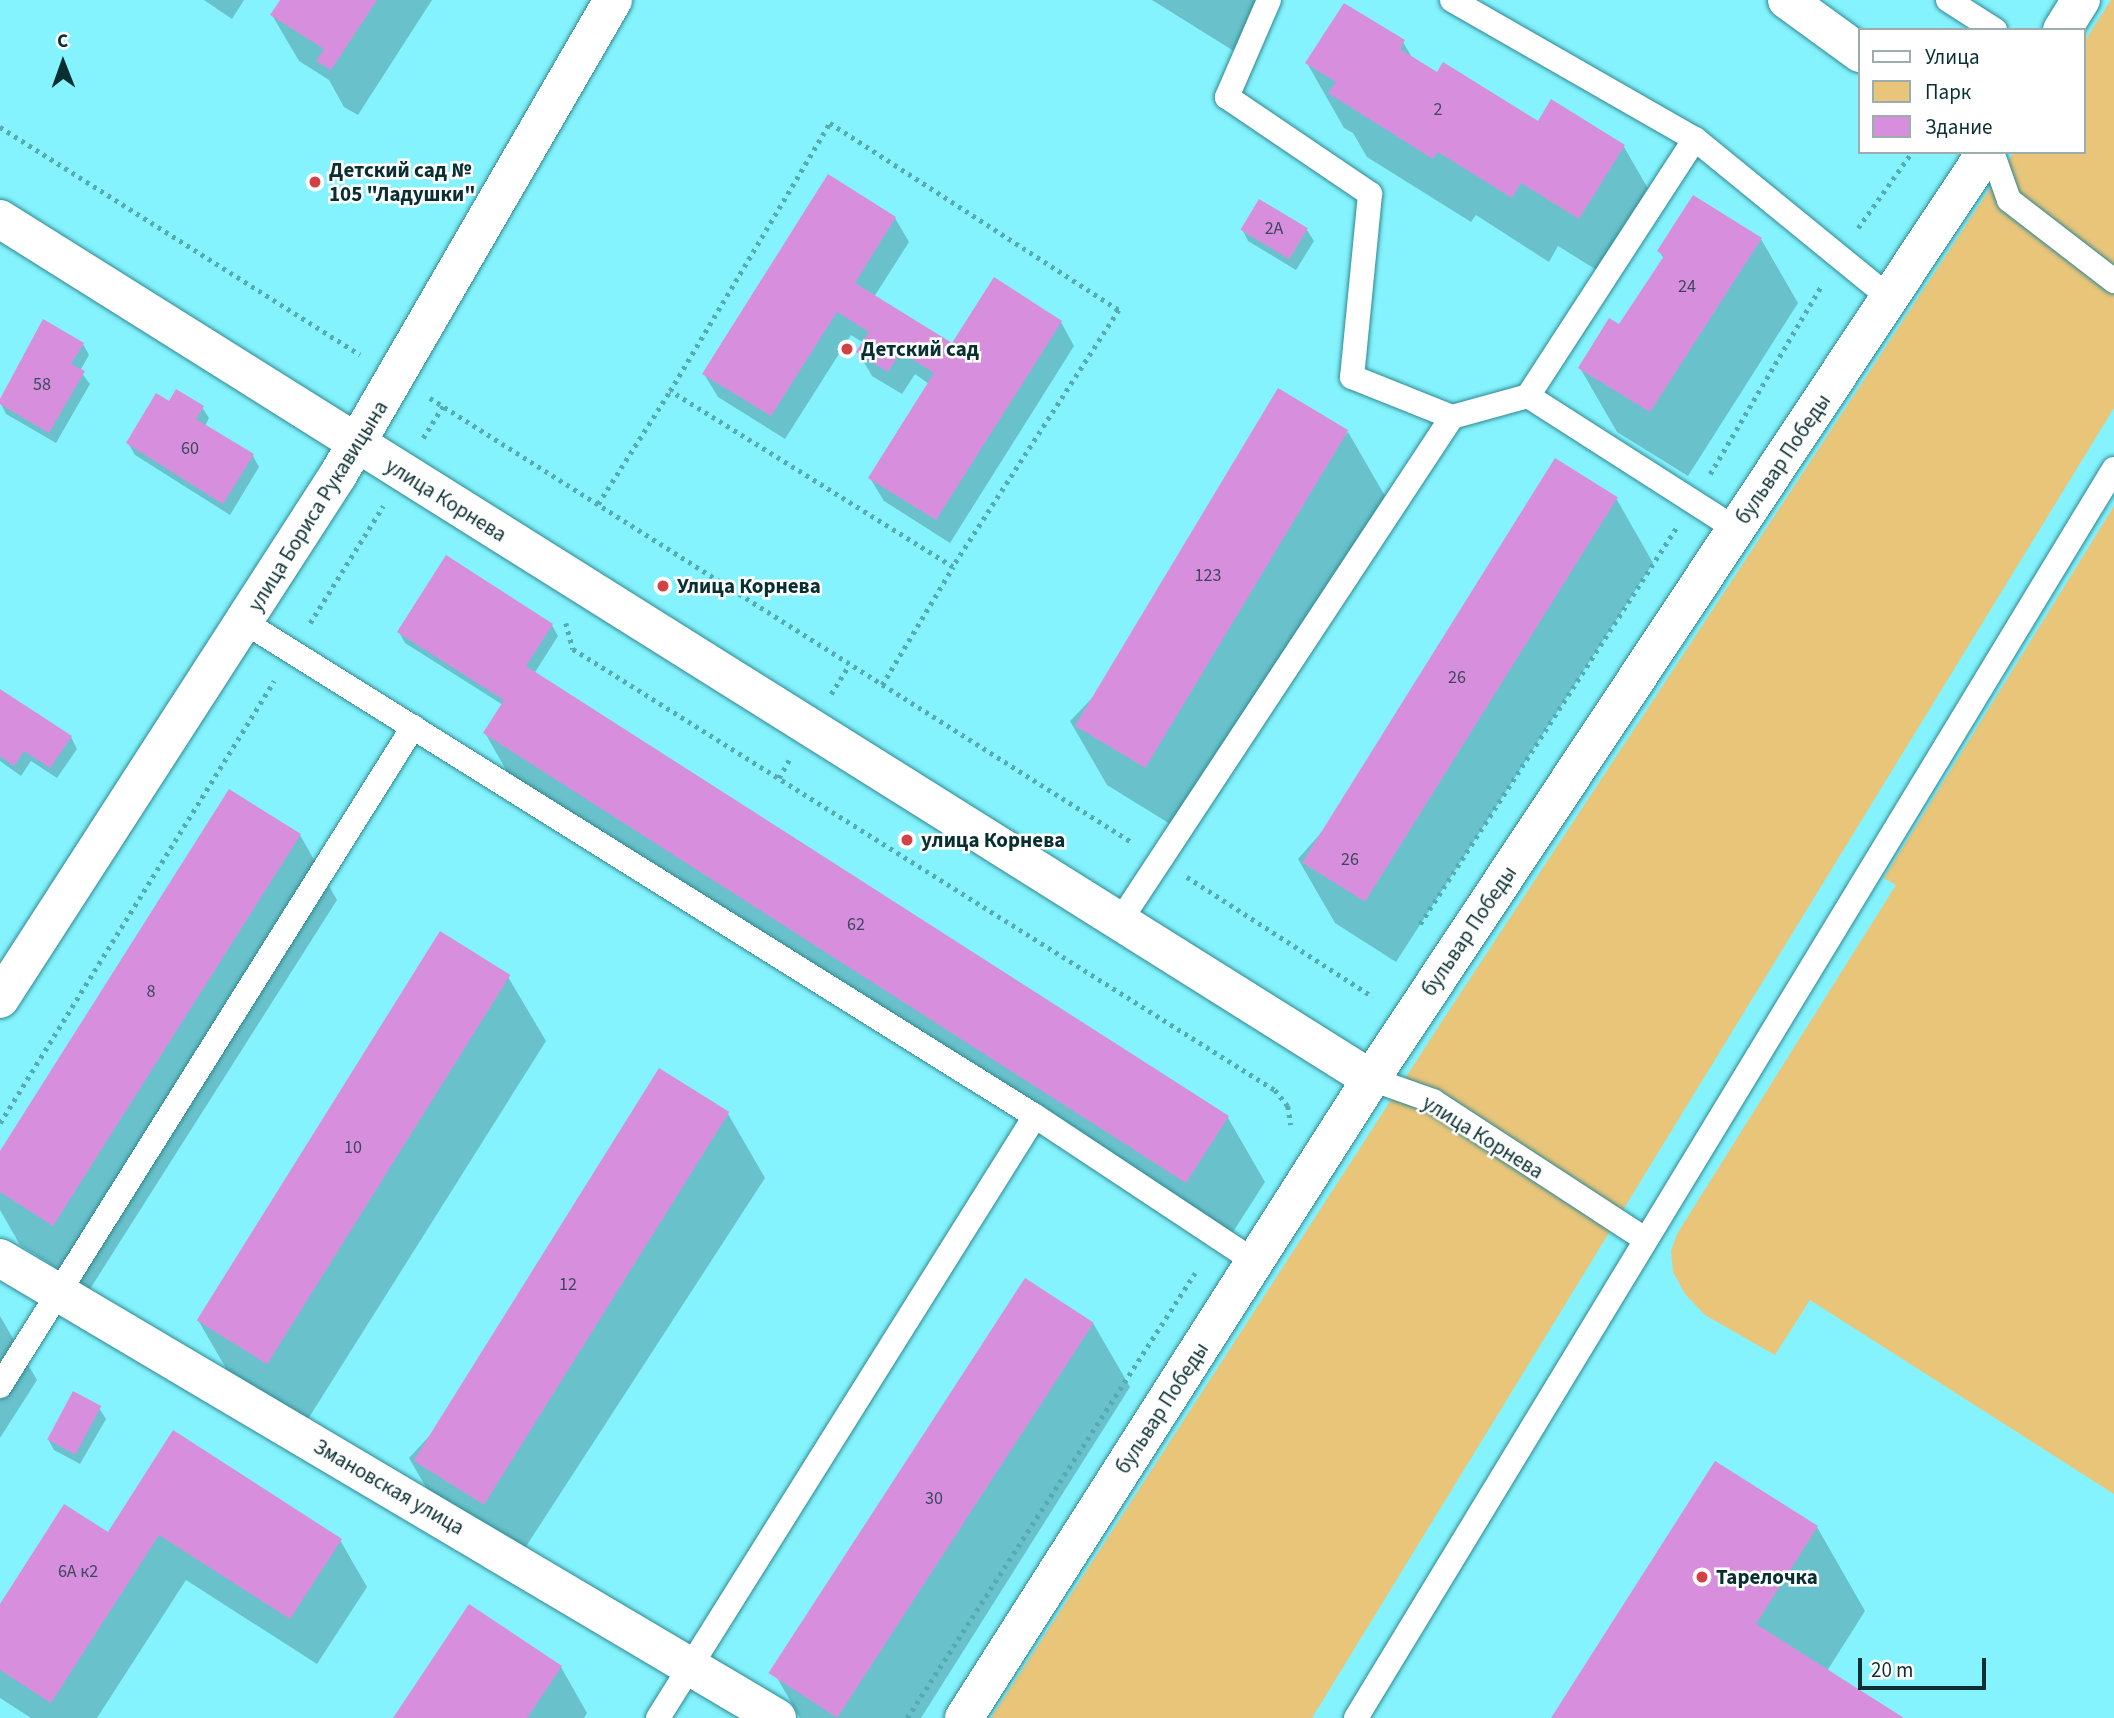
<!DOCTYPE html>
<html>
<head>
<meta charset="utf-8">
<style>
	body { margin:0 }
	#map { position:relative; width:2114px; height:1718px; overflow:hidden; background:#84f3fe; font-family:"Source Sans 3",sans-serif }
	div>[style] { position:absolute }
	.green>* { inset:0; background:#e9c57a }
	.shadow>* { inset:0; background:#0003 }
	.building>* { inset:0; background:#d78fdd; transform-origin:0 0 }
	.path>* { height:4.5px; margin-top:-2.25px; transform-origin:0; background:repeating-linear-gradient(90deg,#56aab2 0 3.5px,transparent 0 8.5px) }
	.roads { filter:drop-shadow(0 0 2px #308790) drop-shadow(0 0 2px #308790) }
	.lane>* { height:24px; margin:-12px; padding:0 12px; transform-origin:12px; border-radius:12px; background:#fff }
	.street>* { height:38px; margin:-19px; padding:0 19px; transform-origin:19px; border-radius:19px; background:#fff }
	.secondary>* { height:38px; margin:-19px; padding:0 19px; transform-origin:19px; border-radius:19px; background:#fff }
	.dots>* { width:19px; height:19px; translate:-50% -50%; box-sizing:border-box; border:4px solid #fff; border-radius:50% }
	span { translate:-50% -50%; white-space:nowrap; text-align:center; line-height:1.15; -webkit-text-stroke:5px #fff; paint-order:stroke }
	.number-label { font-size:18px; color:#3c475d }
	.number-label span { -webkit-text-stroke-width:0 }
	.poi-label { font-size:21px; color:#092f32; font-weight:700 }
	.left { translate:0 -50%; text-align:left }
	.street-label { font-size:21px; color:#092f32 }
	.legend { position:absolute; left:1858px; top:28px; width:228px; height:126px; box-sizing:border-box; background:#fff; border:2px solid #9dacad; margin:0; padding:9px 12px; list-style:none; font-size:21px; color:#092f32 }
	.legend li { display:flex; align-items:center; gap:14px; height:35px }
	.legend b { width:35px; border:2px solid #9dacad }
	.north { position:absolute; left:28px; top:28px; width:70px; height:70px; -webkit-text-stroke:5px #fff; paint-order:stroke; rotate:359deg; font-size:19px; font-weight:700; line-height:28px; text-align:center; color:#092f32 }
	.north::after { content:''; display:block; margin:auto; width:24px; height:32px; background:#092f32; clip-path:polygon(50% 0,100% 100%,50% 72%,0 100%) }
	.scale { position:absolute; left:1858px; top:1658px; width:128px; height:32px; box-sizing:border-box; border:4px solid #092f32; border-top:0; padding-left:9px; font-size:21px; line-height:24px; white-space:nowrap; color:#092f32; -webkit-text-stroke:5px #fff; paint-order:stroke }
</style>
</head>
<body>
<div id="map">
	<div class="green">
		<i style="clip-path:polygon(2111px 0,2114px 0,2114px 408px,1312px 1718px,991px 1718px,1448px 1012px,2014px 152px,2084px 152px,2084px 42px)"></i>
		<i style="clip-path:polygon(2114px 506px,2114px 1494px,1810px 1300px,1775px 1355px,1705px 1315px,1685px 1294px,1673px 1272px,1671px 1251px,1677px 1234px,1896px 885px,1884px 878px)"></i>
	</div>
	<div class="shadow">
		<i style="clip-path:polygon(204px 0,244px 0,232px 19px)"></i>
		<i style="clip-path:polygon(282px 0,432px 0,358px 115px,344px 107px,329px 80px,299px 61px,272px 15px)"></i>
		<i style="clip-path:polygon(1152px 0,1269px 0,1237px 53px)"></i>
		<i style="clip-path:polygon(1403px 42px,1413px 59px,1438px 74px,1538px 123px,1624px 147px,1661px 211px,1616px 282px,1558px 246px,1549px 262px,1476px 215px,1471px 222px,1367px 157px,1353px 133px,1344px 128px,1307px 63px)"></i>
		<i style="clip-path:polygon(895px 218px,909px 242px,874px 297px,953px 346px,1061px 322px,1074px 346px,950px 543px,884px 501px,870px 478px,929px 384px,915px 374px,902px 394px,872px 376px,858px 352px,864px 343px,851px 335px,785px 439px,718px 397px,704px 374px)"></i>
		<i style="clip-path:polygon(1242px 229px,1307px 230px,1314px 241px,1296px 270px,1248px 241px)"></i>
		<i style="clip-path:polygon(1761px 239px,1798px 303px,1688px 476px,1617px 432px,1580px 368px,1619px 327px,1664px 259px,1659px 251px)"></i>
		<i style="clip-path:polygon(83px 344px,89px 355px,80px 371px,90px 384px,56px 443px,6px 414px,0 402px)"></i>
		<i style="clip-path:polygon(202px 407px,209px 418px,205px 426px,253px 456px,259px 467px,230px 515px,135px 455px,128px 443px)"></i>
		<i style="clip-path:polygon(1348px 432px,1385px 496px,1175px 827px,1107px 785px,1070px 721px)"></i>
		<i style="clip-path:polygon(1616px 498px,1653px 563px,1396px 962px,1335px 923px,1298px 859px)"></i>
		<i style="clip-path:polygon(552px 625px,558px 636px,534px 674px,1228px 1118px,1265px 1182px,1224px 1246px,522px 798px,485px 733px,503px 705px,405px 643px,399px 632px)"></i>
		<i style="clip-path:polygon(0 692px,71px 737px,77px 749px,57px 778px,31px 761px,21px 776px,0 761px)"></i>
		<i style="clip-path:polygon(300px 835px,337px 900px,90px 1289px,20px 1245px,0 1210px,0 1154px)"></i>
		<i style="clip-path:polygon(508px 977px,546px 1041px,303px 1427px,235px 1384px,198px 1320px)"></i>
		<i style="clip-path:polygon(728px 1114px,765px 1178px,514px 1565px,446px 1522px,409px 1458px)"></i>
		<i style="clip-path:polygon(0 1316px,37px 1380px,0 1438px)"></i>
		<i style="clip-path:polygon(1093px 1323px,1130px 1387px,921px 1718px,800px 1718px,776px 1676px)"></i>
		<i style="clip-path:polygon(99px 1408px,106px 1419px,80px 1464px,54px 1450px,48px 1439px)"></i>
		<i style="clip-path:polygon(173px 1433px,340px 1540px,367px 1587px,317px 1664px,186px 1580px,97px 1718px,31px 1718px,0 1698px,0 1607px,108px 1534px)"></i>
		<i style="clip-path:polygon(1817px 1527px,1865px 1611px,1827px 1671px,1901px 1718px,1553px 1718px)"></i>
		<i style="clip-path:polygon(561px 1667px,587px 1713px,584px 1718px,396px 1718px)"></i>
	</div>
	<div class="building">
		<i style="clip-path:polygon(280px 0,377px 0,331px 70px,316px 61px,324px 49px,270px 15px)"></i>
		<i style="clip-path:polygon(1344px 3px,1405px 40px,1400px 49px,1437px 72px,1443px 62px,1538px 121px,1551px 99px,1625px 145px,1579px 219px,1521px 183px,1512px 198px,1438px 152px,1433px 159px,1328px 93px,1336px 82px,1305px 63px)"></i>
		<i style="clip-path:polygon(828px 174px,896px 217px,855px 283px,952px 343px,994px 277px,1062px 321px,936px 520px,868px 478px,934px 373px,901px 352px,888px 372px,856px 352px,869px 332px,837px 312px,771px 416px,702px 374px)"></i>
		<i style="clip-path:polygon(1693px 195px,1762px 238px,1650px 412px,1578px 368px,1609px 318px,1619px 324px,1664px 256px,1657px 251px)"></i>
		<i style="left:1259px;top:199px;width:57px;height:36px;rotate:31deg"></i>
		<i style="clip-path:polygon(43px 319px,84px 343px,71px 364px,85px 371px,49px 433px,0 404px,0 399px)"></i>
		<i style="left:1278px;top:388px;width:82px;height:394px;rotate:31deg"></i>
		<i style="clip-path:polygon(176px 389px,204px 406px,196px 419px,254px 454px,223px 504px,126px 443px,156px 393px,169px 401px)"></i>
		<i style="left:1555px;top:458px;width:74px;height:477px;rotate:32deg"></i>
		<i style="clip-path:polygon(446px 555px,553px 624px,526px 666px,1229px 1116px,1186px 1183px,483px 733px,504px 700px,397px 632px)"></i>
		<i style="clip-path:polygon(0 689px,72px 736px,50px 768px,24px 751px,14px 766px,0 756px)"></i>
		<i style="clip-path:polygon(229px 789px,301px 834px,53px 1226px,0 1192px,0 1151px)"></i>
		<i style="left:440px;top:931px;width:83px;height:459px;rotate:32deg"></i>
		<i style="left:659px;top:1068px;width:83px;height:463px;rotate:32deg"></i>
		<i style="left:1025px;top:1278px;width:82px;height:471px;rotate:33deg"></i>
		<i style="left:73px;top:1391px;width:32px;height:55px;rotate:28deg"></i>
		<i style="clip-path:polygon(173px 1430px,342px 1539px,290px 1619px,159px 1535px,51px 1703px,0 1670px,0 1604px,64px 1504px,108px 1532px)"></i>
		<i style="clip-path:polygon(1715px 1461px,1818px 1526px,1756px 1624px,1904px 1718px,1551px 1718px)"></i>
		<i style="clip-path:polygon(469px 1604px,562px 1666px,527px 1718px,393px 1718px)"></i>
	</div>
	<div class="path">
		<i style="left:0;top:127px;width:426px;rotate:32.3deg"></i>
		<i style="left:1858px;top:228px;width:93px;rotate:-54.6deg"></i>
		<i style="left:430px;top:398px;width:832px;rotate:32.33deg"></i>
		<i style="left:423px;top:438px;width:38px;rotate:-58deg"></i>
		<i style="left:1710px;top:474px;width:218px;rotate:-59.4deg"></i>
		<i style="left:598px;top:504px;width:134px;rotate:-57.5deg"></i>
		<i style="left:670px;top:391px;width:312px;rotate:-59.2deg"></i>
		<i style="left:830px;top:123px;width:344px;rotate:32.9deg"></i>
		<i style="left:1119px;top:310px;width:306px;rotate:122.9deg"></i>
		<i style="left:953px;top:567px;width:333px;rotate:-148.1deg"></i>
		<i style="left:310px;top:623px;width:138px;rotate:-58deg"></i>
		<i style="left:566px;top:623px;width:27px;rotate:75deg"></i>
		<i style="left:573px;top:649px;width:829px;rotate:32.14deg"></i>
		<i style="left:1275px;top:1090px;width:21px;rotate:51deg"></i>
		<i style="left:1288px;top:1106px;width:19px;rotate:81deg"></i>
		<i style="left:882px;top:685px;width:138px;rotate:-59deg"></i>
		<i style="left:831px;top:694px;width:34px;rotate:-58deg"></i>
		<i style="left:779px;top:778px;width:21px;rotate:-61deg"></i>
		<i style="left:1187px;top:877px;width:221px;rotate:32.8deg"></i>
		<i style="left:1420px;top:924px;width:471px;rotate:-57.1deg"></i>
		<i style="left:0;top:1123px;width:520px;rotate:-58.2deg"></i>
		<i style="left:907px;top:1718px;width:530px;rotate:-57.09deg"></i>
	</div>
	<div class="roads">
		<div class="lane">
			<i style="left:1269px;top:0;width:106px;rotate:113.4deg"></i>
			<i style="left:1227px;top:97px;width:173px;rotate:34.1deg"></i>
			<i style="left:1370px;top:194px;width:184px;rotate:95.6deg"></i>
			<i style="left:1352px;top:377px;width:108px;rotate:21.8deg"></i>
			<i style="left:1452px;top:0;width:280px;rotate:29.8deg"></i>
			<i style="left:1695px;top:139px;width:252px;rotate:39.2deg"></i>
			<i style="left:1948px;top:0;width:56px;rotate:32.6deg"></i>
			<i style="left:1992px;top:152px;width:51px;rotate:70.5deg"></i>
			<i style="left:2009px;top:200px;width:133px;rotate:37.6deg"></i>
			<i style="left:1528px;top:396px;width:306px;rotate:-57deg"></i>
			<i style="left:246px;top:623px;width:930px;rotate:32deg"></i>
			<i style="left:1035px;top:1116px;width:265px;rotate:33.5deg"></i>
			<i style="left:1120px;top:921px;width:604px;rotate:-56.63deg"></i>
			<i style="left:1452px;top:417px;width:79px;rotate:-15.4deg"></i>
			<i style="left:1528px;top:396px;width:247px;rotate:32.6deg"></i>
			<i style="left:1371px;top:1079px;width:66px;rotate:19.5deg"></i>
			<i style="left:1433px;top:1101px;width:253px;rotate:33.1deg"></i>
			<i style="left:0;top:1386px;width:778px;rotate:-57.92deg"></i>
			<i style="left:658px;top:1718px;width:710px;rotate:-57.94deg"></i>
			<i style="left:1356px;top:1718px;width:1461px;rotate:-58.75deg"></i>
		</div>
		<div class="street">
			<i style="left:1787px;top:0;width:90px;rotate:36deg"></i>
			<i style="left:0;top:219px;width:1618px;rotate:32.1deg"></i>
			<i style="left:0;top:999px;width:624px;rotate:-57.18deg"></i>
			<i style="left:338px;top:475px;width:549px;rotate:-59.93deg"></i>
			<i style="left:0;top:1258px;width:903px;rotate:30.63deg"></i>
		</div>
		<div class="secondary">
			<i style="left:2062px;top:30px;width:36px;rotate:-58deg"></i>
			<i style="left:964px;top:1718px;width:758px;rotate:-57.51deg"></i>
			<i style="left:1371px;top:1079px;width:1112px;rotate:-56.44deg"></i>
		</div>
	</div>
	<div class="dots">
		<i style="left:315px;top:182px;background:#d24244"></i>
		<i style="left:847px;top:349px;background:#d24244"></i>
		<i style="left:663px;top:586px;background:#d24244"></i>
		<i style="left:907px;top:840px;background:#d24244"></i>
		<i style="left:1702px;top:1577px;background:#d24244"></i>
	</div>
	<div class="number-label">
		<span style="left:1438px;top:110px">2</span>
		<span style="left:1274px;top:229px">2А</span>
		<span style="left:1687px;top:287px">24</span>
		<span style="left:42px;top:385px">58</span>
		<span style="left:190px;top:449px">60</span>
		<span style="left:1208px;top:576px">123</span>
		<span style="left:1457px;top:678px">26</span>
		<span style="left:1350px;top:860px">26</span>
		<span style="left:856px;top:925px">62</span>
		<span style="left:151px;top:992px">8</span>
		<span style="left:353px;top:1148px">10</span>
		<span style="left:568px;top:1285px">12</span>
		<span style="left:934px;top:1499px">30</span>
		<span style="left:78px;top:1572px">6А к2</span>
	</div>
	<div class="poi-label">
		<span class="left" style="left:329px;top:182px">Детский сад №<br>105 "Ладушки"</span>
		<span class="left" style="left:861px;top:349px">Детский сад</span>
		<span class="left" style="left:677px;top:586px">Улица Корнева</span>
		<span class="left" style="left:921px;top:840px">улица Корнева</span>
		<span class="left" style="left:1716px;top:1577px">Тарелочка</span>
	</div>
	<div class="street-label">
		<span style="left:1783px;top:459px;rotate:-56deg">бульвар Победы</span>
		<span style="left:446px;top:500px;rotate:32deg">улица Корнева</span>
		<span style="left:318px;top:506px;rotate:-58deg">улица Бориса Рукавицына</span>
		<span style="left:1469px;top:931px;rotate:-56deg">бульвар Победы</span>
		<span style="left:1483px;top:1137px;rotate:32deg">улица Корнева</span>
		<span style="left:1162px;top:1408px;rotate:-57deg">бульвар Победы</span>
		<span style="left:389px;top:1487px;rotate:30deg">Змановская улица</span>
	</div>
	<ul class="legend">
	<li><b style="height:9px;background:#fff"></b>Улица</li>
	<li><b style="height:19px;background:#e9c57a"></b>Парк</li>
	<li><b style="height:19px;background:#d78fdd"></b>Здание</li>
	</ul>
	<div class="north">С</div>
	<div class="scale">20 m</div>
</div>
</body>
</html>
